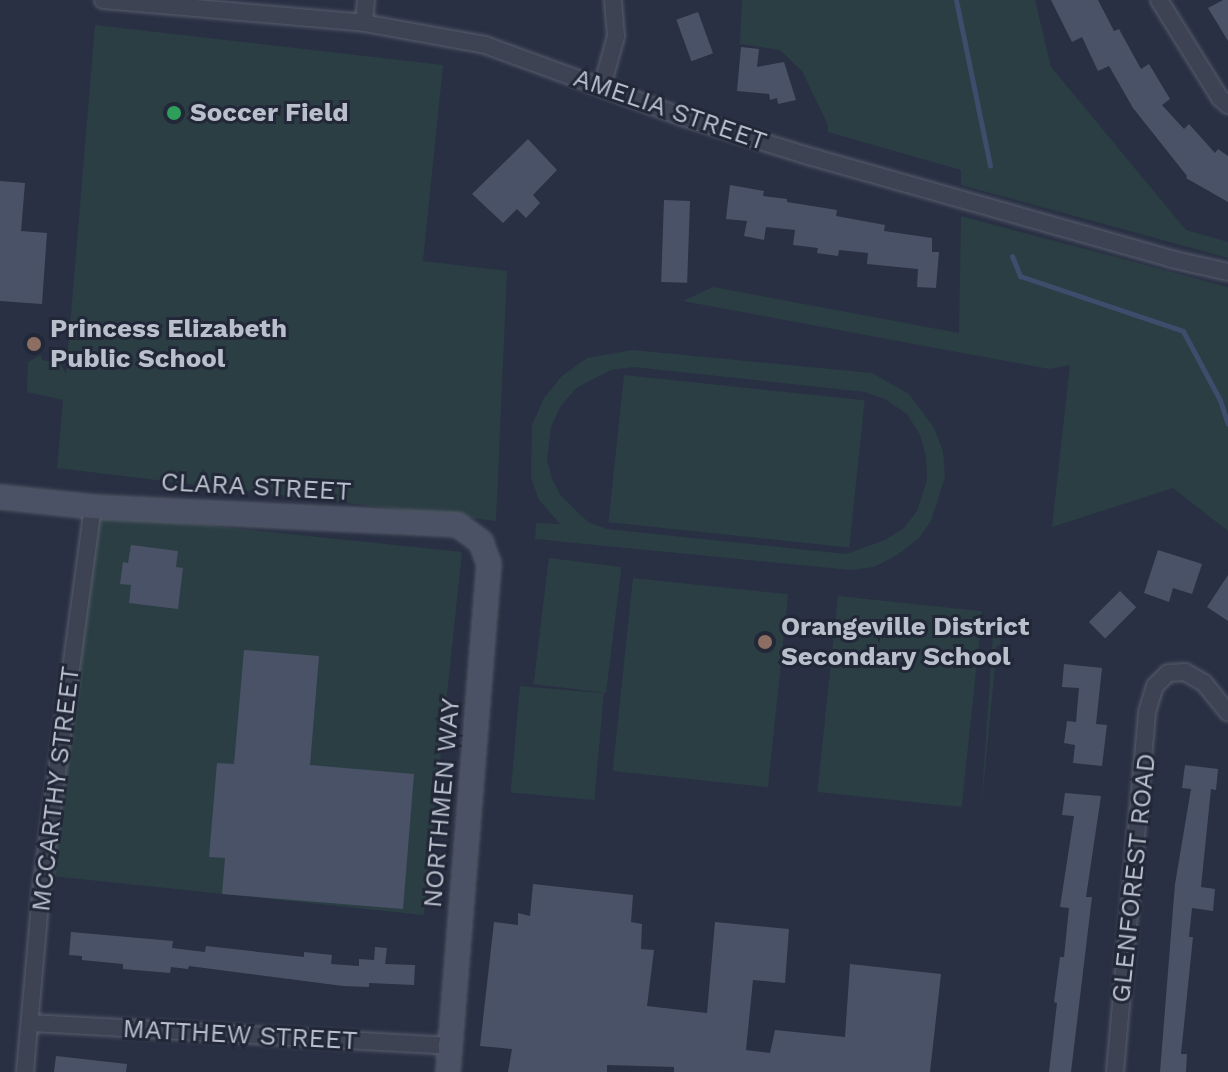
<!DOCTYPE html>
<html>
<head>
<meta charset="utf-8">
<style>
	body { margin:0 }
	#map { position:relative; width:1228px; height:1072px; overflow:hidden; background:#293043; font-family:"Work Sans",sans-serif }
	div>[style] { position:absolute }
	.green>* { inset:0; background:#2b3e44; transform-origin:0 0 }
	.stream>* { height:5px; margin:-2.5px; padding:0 2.5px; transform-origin:2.5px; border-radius:2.5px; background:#3f4c6b }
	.building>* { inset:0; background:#4a5267; transform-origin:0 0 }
	.roads { filter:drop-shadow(0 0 2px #585e6d) drop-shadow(0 0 2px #585e6d) }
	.street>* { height:16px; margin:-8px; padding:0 8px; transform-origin:8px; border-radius:8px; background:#3d4353 }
	.secondary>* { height:22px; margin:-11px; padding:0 11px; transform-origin:11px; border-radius:11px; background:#4b5266 }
	.dots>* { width:22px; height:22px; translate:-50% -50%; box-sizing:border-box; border:4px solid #222838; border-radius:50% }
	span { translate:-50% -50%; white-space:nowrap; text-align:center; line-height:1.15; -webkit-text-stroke:6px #222838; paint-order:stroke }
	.street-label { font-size:26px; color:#babfcc }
	.poi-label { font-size:26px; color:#babfcc; font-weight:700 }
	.left { translate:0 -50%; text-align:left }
</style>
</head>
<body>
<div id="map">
	<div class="green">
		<i style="clip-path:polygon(742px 0,1035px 0,1051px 67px,1186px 230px,1228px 242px,1228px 258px,961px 185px,961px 170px,828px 132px,828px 125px,802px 71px,780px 50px,740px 44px)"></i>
		<i style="clip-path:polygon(95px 25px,443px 65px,423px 261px,507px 271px,496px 521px,57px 468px,63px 400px,27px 392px,28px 362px,41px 355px,42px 360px,61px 364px,66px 374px)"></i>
		<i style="clip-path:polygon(961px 216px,1228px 287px,1228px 531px,1173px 488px,1052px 527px,1070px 365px,1049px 369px,683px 301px,713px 287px,959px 333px)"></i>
		<i style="clip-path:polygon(evenodd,632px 350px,872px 373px,909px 394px,934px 428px,943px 451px,945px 477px,931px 521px,919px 538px,897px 555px,874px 567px,850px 570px,535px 539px,536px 523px,560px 524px,539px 500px,531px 478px,532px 425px,544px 398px,562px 376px,587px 358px,632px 350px,634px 367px,865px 392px,885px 399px,907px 414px,920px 435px,926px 456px,927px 480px,917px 511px,904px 528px,885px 540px,846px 554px,607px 529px,588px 522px,561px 496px,552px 479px,547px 460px,551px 427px,560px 407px,576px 388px,611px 370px,634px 367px)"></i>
		<i style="left:624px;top:375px;width:242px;height:148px;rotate:6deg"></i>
		<i style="left:90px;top:513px;width:374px;height:365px;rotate:6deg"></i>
		<i style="left:549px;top:558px;width:73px;height:127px;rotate:7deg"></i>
		<i style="left:633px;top:578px;width:156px;height:194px;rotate:6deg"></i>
		<i style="left:838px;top:596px;width:145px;height:197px;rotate:6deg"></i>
		<i style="clip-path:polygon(994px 621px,1003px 622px,1000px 645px,997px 645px,981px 810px)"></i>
		<i style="left:520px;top:686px;width:84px;height:107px;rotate:5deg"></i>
	</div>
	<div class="stream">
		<i style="left:956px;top:0;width:169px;rotate:78.4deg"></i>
		<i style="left:1012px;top:256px;width:22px;rotate:68deg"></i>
		<i style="left:1020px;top:276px;width:172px;rotate:18.6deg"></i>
		<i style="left:1183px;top:331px;width:78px;rotate:61.8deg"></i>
		<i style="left:1220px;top:400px;width:25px;rotate:72deg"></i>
	</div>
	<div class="building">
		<i style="clip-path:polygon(1051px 0,1098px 0,1114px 31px,1119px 29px,1141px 69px,1149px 64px,1170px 99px,1162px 105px,1184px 129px,1189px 124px,1215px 153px,1218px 149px,1228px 156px,1228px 202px,1186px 178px,1187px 176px,1133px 108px,1109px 66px,1098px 71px,1082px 37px,1072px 42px)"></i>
		<i style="clip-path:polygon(1223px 0,1228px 0,1228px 41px,1208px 8px)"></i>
		<i style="left:698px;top:12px;width:44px;height:23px;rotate:70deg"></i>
		<i style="clip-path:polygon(741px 47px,759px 49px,757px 67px,784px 62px,796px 100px,778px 104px,777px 98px,770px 100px,769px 94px,737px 91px)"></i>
		<i style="clip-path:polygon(528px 139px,557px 170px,533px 195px,540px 203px,526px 218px,517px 209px,503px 223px,472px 194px)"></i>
		<i style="clip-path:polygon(0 181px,25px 183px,21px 231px,47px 233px,42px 304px,0 301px)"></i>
		<i style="clip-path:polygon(730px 185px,764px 191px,763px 196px,787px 199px,787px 202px,837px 210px,836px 216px,885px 225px,884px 231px,932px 238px,932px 252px,939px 252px,936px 288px,917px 287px,918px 269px,867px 264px,868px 253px,839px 250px,838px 256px,817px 253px,818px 248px,793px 245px,795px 230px,766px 227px,764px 240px,744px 236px,747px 221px,726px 219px)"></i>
		<i style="left:664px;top:200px;width:26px;height:82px;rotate:2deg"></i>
		<i style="clip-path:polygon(131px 545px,178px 551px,176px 567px,183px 568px,178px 609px,129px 603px,131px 585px,120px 584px,123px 562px,128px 563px)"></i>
		<i style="clip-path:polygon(1158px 550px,1202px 564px,1192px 594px,1173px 588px,1169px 602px,1144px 593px)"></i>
		<i style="clip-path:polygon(1228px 575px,1228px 621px,1207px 607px)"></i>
		<i style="left:1120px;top:591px;width:23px;height:44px;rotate:45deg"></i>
		<i style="clip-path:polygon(244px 650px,319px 656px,310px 765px,414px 774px,403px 909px,222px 894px,225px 858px,209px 857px,217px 763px,234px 764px)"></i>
		<i style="clip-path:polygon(1064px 664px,1102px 668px,1096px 724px,1107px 725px,1102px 766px,1073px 763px,1075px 745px,1064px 743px,1067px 721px,1076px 722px,1079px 688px,1062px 687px)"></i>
		<i style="clip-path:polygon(1185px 765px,1218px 769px,1216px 790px,1211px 789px,1201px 887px,1215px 889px,1213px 911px,1192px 908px,1189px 937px,1193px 937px,1181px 1054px,1187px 1054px,1186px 1072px,1160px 1072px,1175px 884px,1191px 789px,1182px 788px)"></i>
		<i style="clip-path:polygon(1065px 793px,1101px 796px,1086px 897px,1092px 897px,1071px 1072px,1049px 1072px,1057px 1003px,1054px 1002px,1060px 957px,1064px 957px,1069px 908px,1060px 907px,1074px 816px,1062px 815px)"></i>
		<i style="clip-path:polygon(533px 884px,633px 895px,631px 922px,642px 924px,641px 949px,654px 950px,647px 1006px,707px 1013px,715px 922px,789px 929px,785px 983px,753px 980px,746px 1050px,770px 1053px,775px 1030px,845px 1037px,850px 964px,941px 974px,930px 1072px,674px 1072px,674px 1067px,607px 1065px,607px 1072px,508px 1072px,512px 1049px,480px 1046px,494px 922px,518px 925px,518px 913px,530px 916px)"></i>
		<i style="clip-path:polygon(71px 932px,173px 941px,172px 948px,205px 952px,206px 946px,304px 957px,304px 952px,332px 955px,331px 964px,359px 966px,359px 959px,374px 960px,375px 947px,387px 948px,385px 964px,415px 965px,414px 985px,369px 983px,369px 987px,343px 986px,189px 966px,188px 969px,171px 967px,170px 973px,123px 969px,123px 964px,82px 960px,82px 956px,69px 955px)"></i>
		<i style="clip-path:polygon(56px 1056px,127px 1064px,126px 1072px,54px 1072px)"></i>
	</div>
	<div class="roads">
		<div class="street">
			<i style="left:103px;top:0;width:262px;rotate:5deg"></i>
			<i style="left:364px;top:23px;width:123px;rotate:10.3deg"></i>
			<i style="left:485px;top:45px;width:211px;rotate:20deg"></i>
			<i style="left:683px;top:117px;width:131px;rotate:17.3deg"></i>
			<i style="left:808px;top:156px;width:377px;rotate:15.8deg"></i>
			<i style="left:1171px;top:259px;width:58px;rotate:12.8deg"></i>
			<i style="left:1159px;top:0;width:115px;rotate:58.1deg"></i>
			<i style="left:1220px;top:98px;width:11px;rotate:41deg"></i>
			<i style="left:364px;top:23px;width:23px;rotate:-85deg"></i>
			<i style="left:602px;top:87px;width:53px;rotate:-74.6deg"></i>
			<i style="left:616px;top:36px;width:36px;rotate:-95deg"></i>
			<i style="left:30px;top:1023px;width:421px;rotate:3.1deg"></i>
			<i style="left:25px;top:1072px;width:182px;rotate:-84.9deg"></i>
			<i style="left:41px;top:891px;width:388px;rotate:-82.3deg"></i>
			<i style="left:1115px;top:1072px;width:361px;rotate:-84.9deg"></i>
			<i style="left:1147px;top:712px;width:27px;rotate:-73deg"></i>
			<i style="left:1155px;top:686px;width:18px;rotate:-45deg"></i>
			<i style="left:1168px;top:673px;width:17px;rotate:-3deg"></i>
			<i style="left:1185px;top:672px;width:22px;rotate:30deg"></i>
			<i style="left:1204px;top:683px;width:38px;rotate:51deg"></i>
		</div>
		<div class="secondary">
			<i style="left:0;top:497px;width:94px;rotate:6.1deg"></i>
			<i style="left:93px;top:507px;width:365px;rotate:2.8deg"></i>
			<i style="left:458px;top:525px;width:29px;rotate:36deg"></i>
			<i style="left:481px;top:542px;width:23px;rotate:70deg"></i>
			<i style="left:489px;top:564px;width:510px;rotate:94.61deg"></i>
		</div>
	</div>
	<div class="dots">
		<i style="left:174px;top:113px;background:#2e9e5b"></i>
		<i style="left:34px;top:344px;background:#8d6e63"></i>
		<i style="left:765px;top:642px;background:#8d6e63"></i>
	</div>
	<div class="street-label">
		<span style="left:670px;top:110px;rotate:19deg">AMELIA STREET</span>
		<span style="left:256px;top:487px;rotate:3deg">CLARA STREET</span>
		<span style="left:56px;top:789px;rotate:-83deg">MCCARTHY STREET</span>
		<span style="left:442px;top:803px;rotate:-85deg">NORTHMEN WAY</span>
		<span style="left:1134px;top:878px;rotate:-84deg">GLENFOREST ROAD</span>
		<span style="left:240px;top:1035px;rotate:3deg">MATTHEW STREET</span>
	</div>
	<div class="poi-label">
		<span class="left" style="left:190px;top:113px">Soccer Field</span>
		<span class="left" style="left:50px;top:344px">Princess Elizabeth<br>Public School</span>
		<span class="left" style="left:781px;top:642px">Orangeville District<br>Secondary School</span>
	</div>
</div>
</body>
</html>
